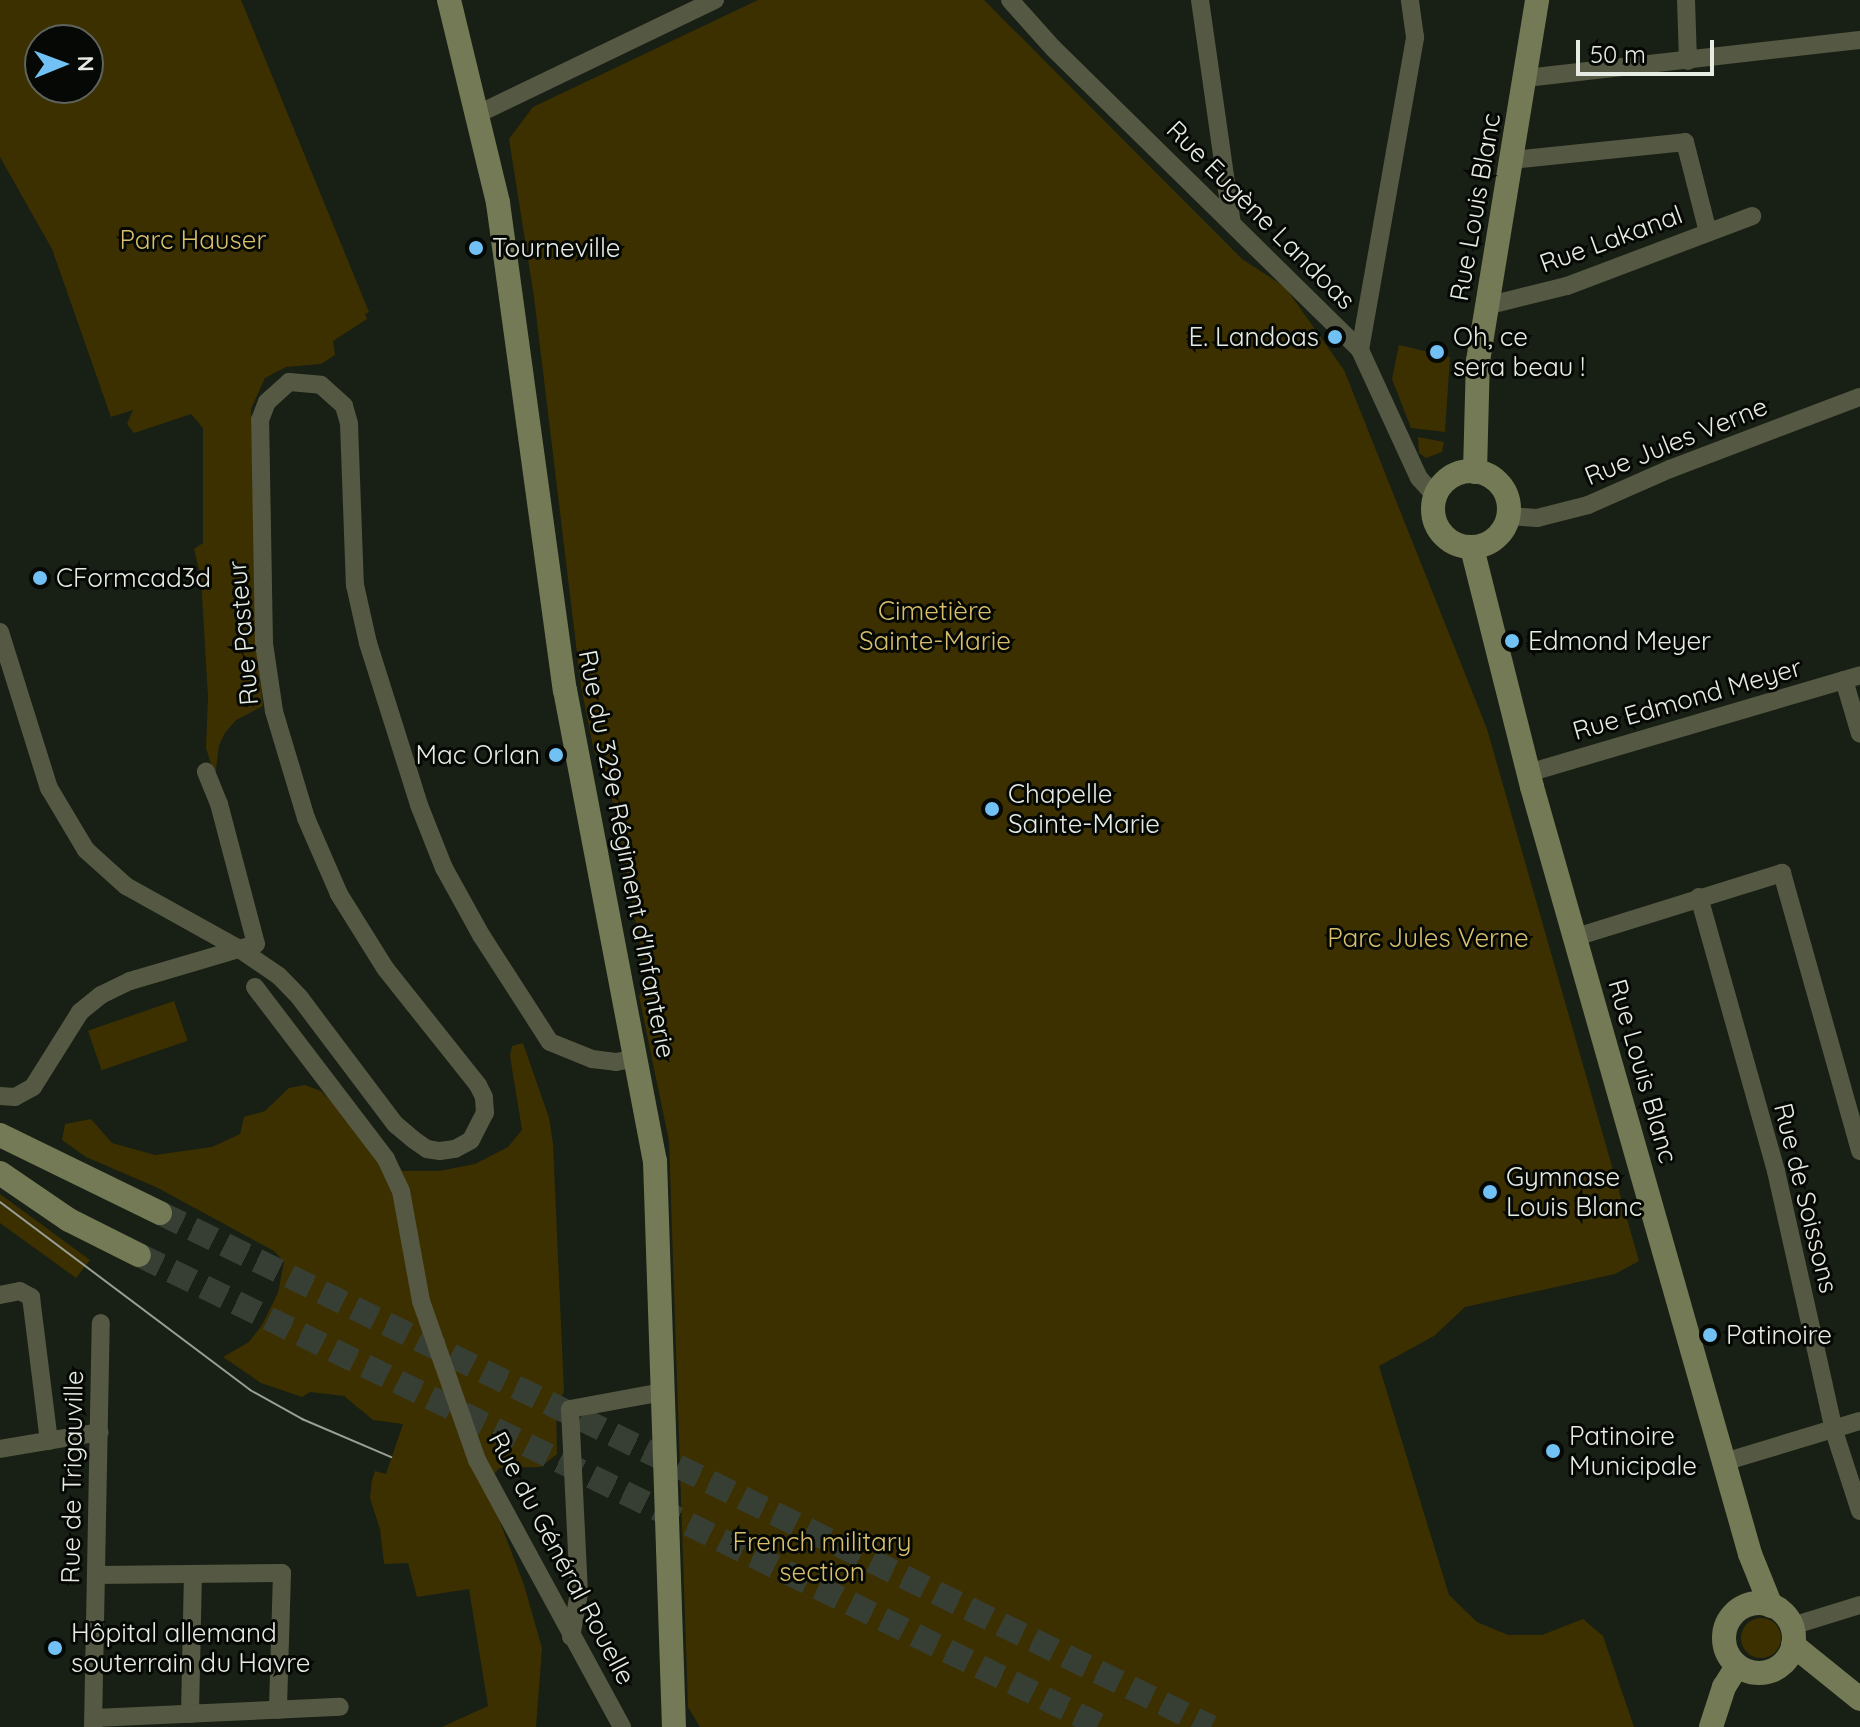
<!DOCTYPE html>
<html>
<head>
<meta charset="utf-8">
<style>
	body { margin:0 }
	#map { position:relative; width:1860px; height:1727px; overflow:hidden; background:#181f14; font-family:Quicksand,sans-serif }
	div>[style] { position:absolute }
	.green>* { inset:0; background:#3c3000; transform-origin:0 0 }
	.round { border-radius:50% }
	.secondary-tunnel>* { height:24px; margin-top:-12px; transform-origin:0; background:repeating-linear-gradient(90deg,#373e33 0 24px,transparent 0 36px) }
	.street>* { height:18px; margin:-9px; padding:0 9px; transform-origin:9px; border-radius:9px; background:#555842 }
	.secondary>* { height:24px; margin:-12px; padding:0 12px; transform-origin:12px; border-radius:12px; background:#757a56 }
	.secondary>.ring { margin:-12px; padding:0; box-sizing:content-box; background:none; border:24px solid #757a56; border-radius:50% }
	.tram>* { height:2px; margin:-1px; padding:0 1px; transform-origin:1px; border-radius:1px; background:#999f96 }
	.dots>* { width:22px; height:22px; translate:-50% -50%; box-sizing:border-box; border:4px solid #050804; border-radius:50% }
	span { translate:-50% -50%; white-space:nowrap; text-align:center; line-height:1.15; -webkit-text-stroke:6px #050804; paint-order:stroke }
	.street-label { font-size:26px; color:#e6ebe3 }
	.park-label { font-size:26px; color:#d8bf6b }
	.poi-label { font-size:26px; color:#e6ebe3 }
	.left { translate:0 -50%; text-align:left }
	.right { translate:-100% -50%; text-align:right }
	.north { position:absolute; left:24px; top:24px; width:80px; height:80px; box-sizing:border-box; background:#050804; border:2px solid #5f635d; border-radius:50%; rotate:89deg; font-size:22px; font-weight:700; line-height:32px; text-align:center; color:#e6ebe3 }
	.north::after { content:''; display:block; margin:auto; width:28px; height:36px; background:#72c1f5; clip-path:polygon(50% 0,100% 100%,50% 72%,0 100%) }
	.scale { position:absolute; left:1576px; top:40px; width:138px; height:36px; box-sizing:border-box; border:4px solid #e6ebe3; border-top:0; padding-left:10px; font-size:24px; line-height:28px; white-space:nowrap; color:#e6ebe3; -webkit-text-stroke:6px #050804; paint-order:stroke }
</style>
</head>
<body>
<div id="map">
	<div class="green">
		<i style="clip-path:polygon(evenodd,0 0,241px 0,369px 312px,365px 314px,367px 319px,333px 341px,335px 355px,321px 364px,286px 367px,265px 378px,251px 409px,257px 647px,263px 706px,236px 720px,225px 733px,219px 745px,215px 777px,206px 748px,208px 697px,201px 578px,194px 549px,203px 543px,203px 428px,191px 414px,134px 433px,127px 424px,133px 410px,111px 417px,52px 249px,0 157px,0 0,40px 40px,88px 40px,88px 88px,40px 88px,40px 40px)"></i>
		<i style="clip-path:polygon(758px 0,984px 0,1242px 259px,1285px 287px,1344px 370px,1487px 729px,1639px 1261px,1615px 1274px,1465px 1307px,1434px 1336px,1379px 1366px,1449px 1595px,1477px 1622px,1508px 1635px,1542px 1635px,1583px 1619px,1603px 1636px,1634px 1727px,700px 1727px,688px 1707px,669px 1141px,639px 996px,647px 983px,620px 837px,606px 771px,594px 752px,581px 686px,534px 297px,509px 139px,533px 107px)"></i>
		<i style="clip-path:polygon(1399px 345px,1450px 357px,1445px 432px,1411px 428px,1392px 379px)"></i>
		<i style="clip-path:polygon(1418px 437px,1444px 442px,1442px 452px,1426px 458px,1419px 453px)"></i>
		<i style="left:174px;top:1001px;width:42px;height:91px;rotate:71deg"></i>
		<i style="clip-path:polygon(523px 1043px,549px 1118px,553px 1143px,564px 1392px,556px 1405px,557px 1454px,541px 1467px,499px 1468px,486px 1485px,524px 1585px,542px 1648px,536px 1727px,442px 1727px,488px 1706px,469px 1589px,417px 1597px,408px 1563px,384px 1564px,380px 1529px,370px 1498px,372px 1480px,375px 1471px,386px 1474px,403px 1424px,373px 1420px,344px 1396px,310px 1392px,302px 1397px,261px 1383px,223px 1357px,249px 1342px,262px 1325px,278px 1293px,284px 1262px,274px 1251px,158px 1188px,86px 1157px,62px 1140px,65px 1124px,91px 1119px,112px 1143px,155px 1155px,212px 1147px,240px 1134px,244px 1117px,265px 1111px,289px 1088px,305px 1085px,321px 1091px,400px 1171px,439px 1171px,475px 1164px,508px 1147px,522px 1130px,510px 1056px,512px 1046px)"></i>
		<i style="clip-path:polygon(0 1194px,90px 1260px,76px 1278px,0 1223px)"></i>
		<i class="round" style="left:1741px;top:1618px;width:40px;height:40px"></i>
	</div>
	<div class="secondary-tunnel">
		<i style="left:160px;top:1213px;width:1170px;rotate:26.06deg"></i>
		<i style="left:139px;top:1255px;width:1073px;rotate:26.09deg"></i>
	</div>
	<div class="street">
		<i style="left:1010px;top:0;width:64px;rotate:48.1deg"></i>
		<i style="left:1053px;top:48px;width:431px;rotate:44.5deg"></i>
		<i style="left:1360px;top:350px;width:141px;rotate:65.3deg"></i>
		<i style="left:1419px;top:478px;width:24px;rotate:48deg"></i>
		<i style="left:1200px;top:0;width:226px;rotate:81.9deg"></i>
		<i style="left:1686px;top:0;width:61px;rotate:88.1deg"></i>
		<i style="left:1526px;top:78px;width:336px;rotate:-6.5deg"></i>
		<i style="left:478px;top:114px;width:263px;rotate:-25.7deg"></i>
		<i style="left:1512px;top:160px;width:174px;rotate:-5.9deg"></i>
		<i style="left:1685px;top:142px;width:93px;rotate:75.7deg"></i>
		<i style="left:1486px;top:306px;width:83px;rotate:-13.9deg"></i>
		<i style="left:1567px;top:286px;width:198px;rotate:-20.7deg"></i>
		<i style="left:1360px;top:350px;width:318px;rotate:-80deg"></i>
		<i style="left:1415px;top:37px;width:37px;rotate:-98deg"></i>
		<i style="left:1508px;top:516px;width:29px;rotate:4deg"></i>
		<i style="left:1537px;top:518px;width:53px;rotate:-14.3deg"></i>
		<i style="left:1588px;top:505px;width:90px;rotate:-23.7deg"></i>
		<i style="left:1670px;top:469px;width:203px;rotate:-20.8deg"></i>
		<i style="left:0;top:632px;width:164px;rotate:72.6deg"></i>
		<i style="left:49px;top:788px;width:72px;rotate:59.2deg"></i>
		<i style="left:86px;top:850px;width:54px;rotate:42deg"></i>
		<i style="left:126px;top:886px;width:132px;rotate:29.1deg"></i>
		<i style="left:241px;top:950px;width:46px;rotate:34.4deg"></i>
		<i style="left:279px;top:976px;width:30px;rotate:46deg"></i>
		<i style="left:300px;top:998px;width:158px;rotate:53deg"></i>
		<i style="left:395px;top:1124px;width:25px;rotate:40deg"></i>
		<i style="left:414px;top:1140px;width:16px;rotate:35deg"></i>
		<i style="left:427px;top:1149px;width:13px;rotate:9deg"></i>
		<i style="left:440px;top:1151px;width:15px;rotate:-8deg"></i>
		<i style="left:455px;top:1149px;width:18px;rotate:-29deg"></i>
		<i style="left:471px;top:1140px;width:30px;rotate:-63deg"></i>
		<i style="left:485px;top:1113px;width:16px;rotate:-94deg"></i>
		<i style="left:484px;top:1097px;width:13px;rotate:-117deg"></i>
		<i style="left:478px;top:1085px;width:149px;rotate:-128.5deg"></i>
		<i style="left:385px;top:968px;width:87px;rotate:-121.9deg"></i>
		<i style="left:339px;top:894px;width:83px;rotate:-113.5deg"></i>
		<i style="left:306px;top:818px;width:112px;rotate:-106.7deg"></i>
		<i style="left:274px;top:711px;width:69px;rotate:-98.4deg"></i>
		<i style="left:264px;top:643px;width:223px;rotate:-91deg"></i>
		<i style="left:260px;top:420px;width:19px;rotate:-69deg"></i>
		<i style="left:267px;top:402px;width:30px;rotate:-42deg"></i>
		<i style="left:289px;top:382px;width:32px;rotate:5deg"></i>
		<i style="left:321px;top:385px;width:31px;rotate:42deg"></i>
		<i style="left:344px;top:406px;width:19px;rotate:74deg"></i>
		<i style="left:349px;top:424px;width:161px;rotate:87.9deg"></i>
		<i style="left:355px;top:585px;width:59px;rotate:77.4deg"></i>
		<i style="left:368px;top:643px;width:170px;rotate:72.5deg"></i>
		<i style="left:419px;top:805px;width:68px;rotate:68.4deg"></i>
		<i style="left:444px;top:868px;width:77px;rotate:61.1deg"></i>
		<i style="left:481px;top:935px;width:127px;rotate:57.2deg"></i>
		<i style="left:550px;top:1042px;width:45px;rotate:22deg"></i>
		<i style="left:592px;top:1059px;width:24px;rotate:7deg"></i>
		<i style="left:616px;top:1062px;width:20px;rotate:-11deg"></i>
		<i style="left:1844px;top:680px;width:56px;rotate:73.5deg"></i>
		<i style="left:1528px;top:773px;width:346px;rotate:-16.4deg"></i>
		<i style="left:1699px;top:897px;width:285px;rotate:74.3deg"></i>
		<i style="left:1776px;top:1171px;width:266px;rotate:77.4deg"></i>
		<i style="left:1834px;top:1431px;width:84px;rotate:72deg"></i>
		<i style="left:1576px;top:937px;width:216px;rotate:-17.3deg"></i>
		<i style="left:1782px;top:873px;width:289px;rotate:74.3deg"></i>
		<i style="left:255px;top:987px;width:216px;rotate:52.7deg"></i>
		<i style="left:386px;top:1159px;width:35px;rotate:65deg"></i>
		<i style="left:401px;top:1191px;width:112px;rotate:79.7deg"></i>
		<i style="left:421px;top:1301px;width:169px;rotate:70.6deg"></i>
		<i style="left:477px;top:1460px;width:304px;rotate:61.5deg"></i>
		<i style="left:0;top:1096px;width:15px;rotate:4deg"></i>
		<i style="left:15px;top:1097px;width:21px;rotate:-29deg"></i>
		<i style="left:33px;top:1087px;width:89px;rotate:-57.9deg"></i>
		<i style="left:80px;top:1012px;width:27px;rotate:-39deg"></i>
		<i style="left:101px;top:995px;width:32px;rotate:-26deg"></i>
		<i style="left:130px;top:981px;width:131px;rotate:-16.4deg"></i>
		<i style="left:256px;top:944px;width:145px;rotate:-104.8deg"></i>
		<i style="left:219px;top:804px;width:35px;rotate:-112deg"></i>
		<i style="left:0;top:1295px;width:20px;rotate:-11deg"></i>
		<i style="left:20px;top:1291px;width:13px;rotate:29deg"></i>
		<i style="left:31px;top:1297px;width:145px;rotate:82.9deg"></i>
		<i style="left:0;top:1449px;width:101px;rotate:-9.6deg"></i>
		<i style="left:1724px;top:1462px;width:142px;rotate:-16.8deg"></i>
		<i style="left:97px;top:1575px;width:185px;rotate:-0.6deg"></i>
		<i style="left:282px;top:1573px;width:137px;rotate:91.7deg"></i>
		<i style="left:1792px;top:1626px;width:71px;rotate:-17.2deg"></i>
		<i style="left:571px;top:1637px;width:45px;rotate:-79.7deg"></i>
		<i style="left:579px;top:1593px;width:184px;rotate:-92.8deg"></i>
		<i style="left:570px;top:1409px;width:95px;rotate:-10.4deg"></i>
		<i style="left:190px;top:1714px;width:140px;rotate:-88.8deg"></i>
		<i style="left:94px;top:1718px;width:246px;rotate:-2.6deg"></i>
		<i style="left:93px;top:1727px;width:404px;rotate:-88.9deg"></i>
	</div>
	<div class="secondary">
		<i style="left:449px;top:0;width:209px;rotate:76.4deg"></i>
		<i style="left:498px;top:203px;width:492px;rotate:82.2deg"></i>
		<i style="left:565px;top:690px;width:480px;rotate:79.2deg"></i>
		<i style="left:655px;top:1161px;width:566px;rotate:88.08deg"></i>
		<i class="ring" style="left:1433px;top:471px;width:52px;height:52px"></i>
		<i style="left:1475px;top:472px;width:111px;rotate:-88.5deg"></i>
		<i style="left:1478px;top:361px;width:366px;rotate:-80.7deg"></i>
		<i style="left:1472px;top:548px;width:246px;rotate:75.9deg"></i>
		<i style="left:1532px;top:787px;width:797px;rotate:74.13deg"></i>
		<i style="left:1750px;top:1554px;width:56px;rotate:68deg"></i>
		<i style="left:0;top:1135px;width:178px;rotate:26deg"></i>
		<i style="left:0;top:1173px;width:83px;rotate:34.3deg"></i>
		<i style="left:69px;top:1220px;width:78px;rotate:26.6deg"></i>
		<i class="ring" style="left:1724px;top:1603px;width:46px;height:46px"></i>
		<i style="left:1793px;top:1645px;width:86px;rotate:38.9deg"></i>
		<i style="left:1711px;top:1727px;width:42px;rotate:-72deg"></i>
		<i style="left:1724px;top:1687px;width:25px;rotate:-58deg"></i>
	</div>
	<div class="tram">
		<i style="left:0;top:1202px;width:313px;rotate:36.9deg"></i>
		<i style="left:250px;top:1390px;width:60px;rotate:29.1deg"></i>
		<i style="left:302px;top:1419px;width:97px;rotate:23.1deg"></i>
	</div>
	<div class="dots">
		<i style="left:476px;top:248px;background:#72c1f5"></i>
		<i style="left:1335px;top:337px;background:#72c1f5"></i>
		<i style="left:1437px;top:352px;background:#72c1f5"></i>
		<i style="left:40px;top:578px;background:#72c1f5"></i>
		<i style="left:1512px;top:641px;background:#72c1f5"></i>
		<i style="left:556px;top:755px;background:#72c1f5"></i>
		<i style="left:992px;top:809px;background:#72c1f5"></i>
		<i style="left:1490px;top:1192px;background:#72c1f5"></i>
		<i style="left:1710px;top:1335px;background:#72c1f5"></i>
		<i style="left:1553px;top:1451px;background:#72c1f5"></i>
		<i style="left:55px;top:1648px;background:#72c1f5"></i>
	</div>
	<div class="street-label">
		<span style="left:1475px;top:207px;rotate:-80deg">Rue Louis Blanc</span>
		<span style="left:1261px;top:215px;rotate:45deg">Rue Eugène Landoas</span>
		<span style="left:1611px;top:239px;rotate:-20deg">Rue Lakanal</span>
		<span style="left:1676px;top:441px;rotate:-22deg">Rue Jules Verne</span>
		<span style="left:243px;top:633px;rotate:-95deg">Rue Pasteur</span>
		<span style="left:1687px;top:699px;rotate:-16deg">Rue Edmond Meyer</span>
		<span style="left:627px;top:854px;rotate:79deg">Rue du 329e Régiment d'Infanterie</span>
		<span style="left:1643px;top:1071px;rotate:74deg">Rue Louis Blanc</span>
		<span style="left:1806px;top:1198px;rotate:76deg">Rue de Soissons</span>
		<span style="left:72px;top:1477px;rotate:-89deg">Rue de Trigauville</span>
		<span style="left:562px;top:1558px;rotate:62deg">Rue du Général Rouelle</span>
	</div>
	<div class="park-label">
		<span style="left:193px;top:240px">Parc Hauser</span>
		<span style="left:935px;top:626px">Cimetière<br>Sainte-Marie</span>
		<span style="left:1428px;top:938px">Parc Jules Verne</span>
		<span style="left:822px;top:1557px">French military<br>section</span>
	</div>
	<div class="poi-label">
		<span class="left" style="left:492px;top:248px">Tourneville</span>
		<span class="right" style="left:1319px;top:337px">E. Landoas</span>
		<span class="left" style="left:1453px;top:352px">Oh, ce<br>sera beau !</span>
		<span class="left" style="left:56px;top:578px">CFormcad3d</span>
		<span class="left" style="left:1528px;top:641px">Edmond Meyer</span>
		<span class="right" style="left:540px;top:755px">Mac Orlan</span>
		<span class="left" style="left:1008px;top:809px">Chapelle<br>Sainte-Marie</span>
		<span class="left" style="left:1506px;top:1192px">Gymnase<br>Louis Blanc</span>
		<span class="left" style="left:1726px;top:1335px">Patinoire</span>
		<span class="left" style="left:1569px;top:1451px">Patinoire<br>Municipale</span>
		<span class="left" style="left:71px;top:1648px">Hôpital allemand<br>souterrain du Havre</span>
	</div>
	<div class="north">N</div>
	<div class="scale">50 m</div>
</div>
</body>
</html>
